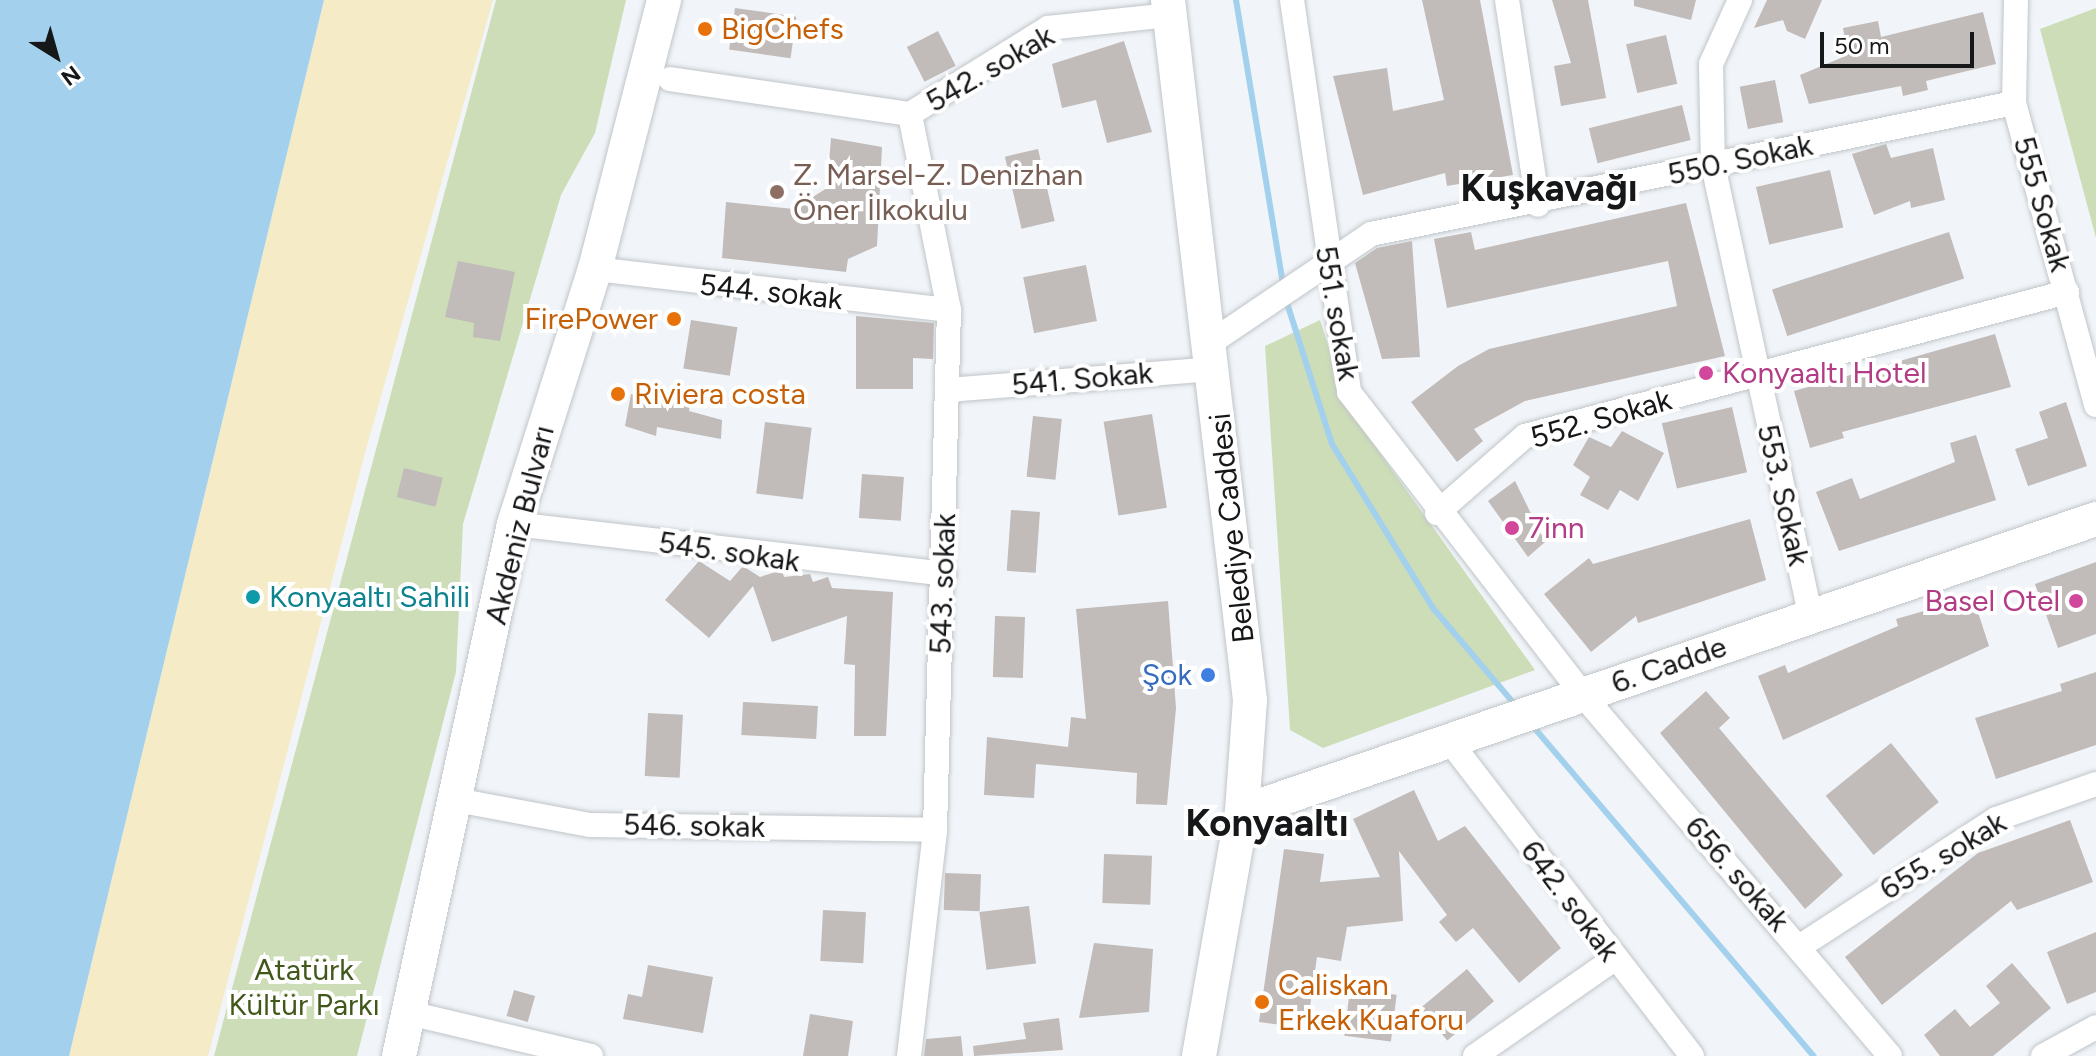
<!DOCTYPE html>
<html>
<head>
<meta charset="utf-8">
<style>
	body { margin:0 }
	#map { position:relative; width:2096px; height:1056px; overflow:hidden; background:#f1f5f9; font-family:Figtree,sans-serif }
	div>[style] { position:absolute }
	.green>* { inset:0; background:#ccddb8 }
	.sand>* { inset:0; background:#f5ebc6 }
	.water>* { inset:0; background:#a3d1ed }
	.stream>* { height:6px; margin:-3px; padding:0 3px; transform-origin:3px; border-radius:3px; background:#a3d1ed }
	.building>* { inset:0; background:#c1bbb9; transform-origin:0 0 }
	.roads { filter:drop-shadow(0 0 2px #c0c5c9) drop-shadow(0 0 2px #c0c5c9) }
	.street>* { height:24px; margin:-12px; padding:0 12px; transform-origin:12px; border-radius:12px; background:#fff }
	.secondary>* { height:34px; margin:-17px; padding:0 17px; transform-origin:17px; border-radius:17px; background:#fff }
	.dots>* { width:22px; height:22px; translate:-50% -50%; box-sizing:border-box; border:4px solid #fff; border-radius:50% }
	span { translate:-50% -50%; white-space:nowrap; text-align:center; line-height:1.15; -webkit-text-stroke:8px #fff; paint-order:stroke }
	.food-label { font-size:30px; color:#c56008 }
	.left { translate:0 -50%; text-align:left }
	.right { translate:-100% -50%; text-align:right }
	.street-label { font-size:30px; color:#161719 }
	.education-label { font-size:30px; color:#785e54 }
	.hotel-label { font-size:30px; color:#b23c85 }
	.culture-label { font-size:30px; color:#0d838f }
	.shop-label { font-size:30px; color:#366cbe }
	.park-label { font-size:30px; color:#41581a }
	.district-label { font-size:38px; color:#161719; font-weight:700 }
	.north { position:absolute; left:16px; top:16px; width:80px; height:80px; -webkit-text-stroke:6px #fff; paint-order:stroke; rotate:143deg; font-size:22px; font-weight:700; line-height:32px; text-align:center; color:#161719 }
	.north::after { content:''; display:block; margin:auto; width:28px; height:36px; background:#161719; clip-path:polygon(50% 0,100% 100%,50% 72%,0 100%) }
	.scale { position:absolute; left:1820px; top:32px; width:154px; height:36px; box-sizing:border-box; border:4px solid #161719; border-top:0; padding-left:10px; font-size:24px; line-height:28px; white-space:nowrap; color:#161719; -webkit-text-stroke:6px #fff; paint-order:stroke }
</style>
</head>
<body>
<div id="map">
	<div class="green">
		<i style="clip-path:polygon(496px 0,626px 0,595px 133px,561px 195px,463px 524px,456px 672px,357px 1056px,214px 1056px)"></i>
		<i style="clip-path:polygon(2096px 8px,2096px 238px,2040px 29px)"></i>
		<i style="clip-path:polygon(1320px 320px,1349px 410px,1535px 670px,1323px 748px,1290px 730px,1265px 346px)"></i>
	</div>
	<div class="sand">
		<i style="clip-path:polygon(324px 0,493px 0,365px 453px,208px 1056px,69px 1056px)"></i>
	</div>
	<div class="water">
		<i style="clip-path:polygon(0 0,324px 0,69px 1056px,0 1056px)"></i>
	</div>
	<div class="stream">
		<i style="left:1236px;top:0;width:289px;rotate:80.6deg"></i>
		<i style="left:1286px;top:300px;width:151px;rotate:72.3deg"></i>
		<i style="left:1332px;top:444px;width:193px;rotate:58.4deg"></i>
		<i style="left:1433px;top:608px;width:128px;rotate:49.7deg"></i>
		<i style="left:1531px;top:724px;width:436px;rotate:49.6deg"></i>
	</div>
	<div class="building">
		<i style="clip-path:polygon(1422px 0,1480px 0,1513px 175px,1447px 186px,1445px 173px,1363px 195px,1333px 76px,1387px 68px,1393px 111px,1444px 100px)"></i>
		<i style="clip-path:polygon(1552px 0,1588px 0,1606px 98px,1561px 106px,1554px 66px,1571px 63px)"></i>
		<i style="clip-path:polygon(1634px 0,1696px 0,1691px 20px,1634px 6px)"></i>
		<i style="clip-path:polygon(1767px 0,1822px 0,1805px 39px,1787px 31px,1783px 20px,1754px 28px)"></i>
		<i style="left:735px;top:8px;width:62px;height:42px;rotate:8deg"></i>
		<i style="clip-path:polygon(1983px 12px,1996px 64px,1926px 81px,1928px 90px,1903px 96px,1901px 86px,1809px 104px,1800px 75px,1848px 55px,1843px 28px,1878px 21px,1881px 37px)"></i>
		<i style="left:938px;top:31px;width:39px;height:35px;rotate:63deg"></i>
		<i style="left:1666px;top:35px;width:50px;height:41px;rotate:77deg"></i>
		<i style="clip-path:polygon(1124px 41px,1152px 132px,1107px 143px,1096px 100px,1062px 108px,1052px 64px)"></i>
		<i style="left:1775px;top:80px;width:43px;height:36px;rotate:79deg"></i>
		<i style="left:1682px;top:105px;width:36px;height:96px;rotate:76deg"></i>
		<i style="clip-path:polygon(831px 138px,882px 147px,877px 246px,848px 259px,846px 272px,722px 258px,726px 202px,794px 209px,827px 188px)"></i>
		<i style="clip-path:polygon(1886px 144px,1891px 158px,1933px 148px,1945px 200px,1911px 208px,1910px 201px,1874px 215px,1852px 154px)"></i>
		<i style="left:1038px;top:149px;width:74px;height:34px;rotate:77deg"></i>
		<i style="left:1830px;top:170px;width:59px;height:76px;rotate:77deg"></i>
		<i style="clip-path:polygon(1686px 203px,1725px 356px,1525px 401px,1474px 429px,1483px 441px,1457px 462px,1411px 402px,1458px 366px,1489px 349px,1677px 306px,1668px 261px,1447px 308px,1434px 239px,1471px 232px,1475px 250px)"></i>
		<i style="left:1949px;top:232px;width:49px;height:186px;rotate:72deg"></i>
		<i style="clip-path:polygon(1412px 241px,1420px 357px,1382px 359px,1355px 263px,1377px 248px)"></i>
		<i style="clip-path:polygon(458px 261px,515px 272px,500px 341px,473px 337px,474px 323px,445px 317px)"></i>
		<i style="left:1086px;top:265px;width:57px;height:64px;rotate:79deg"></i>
		<i style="clip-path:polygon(856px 316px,934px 323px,933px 359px,913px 358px,913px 389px,856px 389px)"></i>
		<i style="left:691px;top:320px;width:47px;height:49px;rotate:9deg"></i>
		<i style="clip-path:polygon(1995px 334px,2011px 387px,1842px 432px,1844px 438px,1810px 448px,1794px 391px)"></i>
		<i style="clip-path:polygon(631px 394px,690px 403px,689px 411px,722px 420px,721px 439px,657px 427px,656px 436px,625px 426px)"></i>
		<i style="clip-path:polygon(2066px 402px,2087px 466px,2028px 486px,2015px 449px,2048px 438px,2039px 412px)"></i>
		<i style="left:1732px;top:407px;width:67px;height:72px;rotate:77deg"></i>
		<i style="left:1152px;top:414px;width:95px;height:49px;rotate:81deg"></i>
		<i style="left:1033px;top:416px;width:29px;height:61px;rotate:6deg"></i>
		<i style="left:765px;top:422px;width:47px;height:72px;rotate:7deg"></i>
		<i style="clip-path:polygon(1622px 431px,1664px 453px,1638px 501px,1620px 490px,1608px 510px,1580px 495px,1590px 477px,1573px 465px,1589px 437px,1611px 447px)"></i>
		<i style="clip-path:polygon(1976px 435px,1996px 500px,1839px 551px,1816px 492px,1852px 478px,1860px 499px,1955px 462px,1950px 443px)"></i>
		<i style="left:404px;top:468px;width:40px;height:30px;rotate:14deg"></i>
		<i style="left:862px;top:474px;width:42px;height:44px;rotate:4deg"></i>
		<i style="clip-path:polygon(1515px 481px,1545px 542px,1528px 557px,1488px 501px)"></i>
		<i style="left:1011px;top:510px;width:29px;height:61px;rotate:4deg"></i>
		<i style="clip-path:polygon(1750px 519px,1766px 580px,1638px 623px,1636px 616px,1591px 652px,1544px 594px,1589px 558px,1593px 564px)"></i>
		<i style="clip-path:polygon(699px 561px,730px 581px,743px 566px,760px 577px,782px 570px,784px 577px,810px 574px,813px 582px,828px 577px,832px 588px,893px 592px,886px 736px,854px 736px,855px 665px,844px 664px,847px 616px,772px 642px,753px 586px,709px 638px,665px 600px)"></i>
		<i style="clip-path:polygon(2096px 562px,2096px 634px,2058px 648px,2035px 584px)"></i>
		<i style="clip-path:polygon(1973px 597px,1989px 646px,1783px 740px,1758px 676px,1785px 665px,1788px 673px,1898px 626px,1896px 619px)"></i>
		<i style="clip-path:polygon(1168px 601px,1176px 708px,1167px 805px,1136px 804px,1137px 773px,1036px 764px,1034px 798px,984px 795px,987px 737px,1068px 747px,1071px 717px,1086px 719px,1076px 609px)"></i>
		<i style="left:995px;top:616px;width:30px;height:61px;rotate:2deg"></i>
		<i style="clip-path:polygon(2096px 672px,2096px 745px,1996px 779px,1975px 718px,2062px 691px,2060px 684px)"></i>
		<i style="clip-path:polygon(1706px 691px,1730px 718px,1719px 728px,1843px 875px,1805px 909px,1660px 733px)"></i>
		<i style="left:743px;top:702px;width:75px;height:33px;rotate:3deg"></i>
		<i style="left:648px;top:713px;width:35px;height:63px;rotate:3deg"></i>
		<i style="left:1891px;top:743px;width:76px;height:84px;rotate:51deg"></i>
		<i style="clip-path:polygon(1414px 790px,1438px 841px,1465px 826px,1561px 948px,1519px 983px,1473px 928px,1456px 942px,1439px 922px,1447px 915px,1399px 851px,1403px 921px,1347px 927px,1341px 961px,1317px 957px,1307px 1028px,1259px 1022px,1284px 849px,1324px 854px,1320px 882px,1380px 877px,1353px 819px)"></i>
		<i style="clip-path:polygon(2070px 820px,2093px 882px,2017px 910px,2011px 901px,1882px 1005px,1845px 957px,1978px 853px)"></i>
		<i style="left:1104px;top:854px;width:48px;height:49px;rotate:2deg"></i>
		<i style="left:945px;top:873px;width:36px;height:37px;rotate:2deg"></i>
		<i style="left:1029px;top:906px;width:58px;height:50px;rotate:83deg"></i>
		<i style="left:823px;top:910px;width:43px;height:51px;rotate:3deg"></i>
		<i style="clip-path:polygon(2096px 932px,2096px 992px,2067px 1004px,2047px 952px)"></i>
		<i style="clip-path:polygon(1094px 943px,1153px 949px,1149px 1012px,1079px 1018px)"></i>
		<i style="clip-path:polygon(2012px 963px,2051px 1008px,1993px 1056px,1940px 1056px,1924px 1035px,1955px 1009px,1970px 1027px,2000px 1003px,1986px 986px)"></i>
		<i style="clip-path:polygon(648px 965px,713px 977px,703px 1033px,623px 1019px,628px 994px,642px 997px)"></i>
		<i style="left:1467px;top:969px;width:42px;height:61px;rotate:50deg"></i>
		<i style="left:1350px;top:989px;width:47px;height:47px;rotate:7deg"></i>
		<i style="left:514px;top:990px;width:22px;height:27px;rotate:16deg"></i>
		<i style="clip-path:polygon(810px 1014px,853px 1021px,848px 1056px,803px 1056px)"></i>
		<i style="clip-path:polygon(1059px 1018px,1063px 1050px,974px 1056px,973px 1046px,1026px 1039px,1023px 1023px)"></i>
		<i style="clip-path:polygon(961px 1036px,963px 1056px,924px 1056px,926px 1039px)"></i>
	</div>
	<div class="roads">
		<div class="street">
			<i style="left:1292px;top:0;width:396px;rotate:81.7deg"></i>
			<i style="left:1349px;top:392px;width:381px;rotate:52.3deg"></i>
			<i style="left:1582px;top:694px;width:475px;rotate:49.6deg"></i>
			<i style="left:1507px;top:0;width:207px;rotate:81.4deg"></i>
			<i style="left:1740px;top:0;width:70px;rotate:114.4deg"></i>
			<i style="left:1711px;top:64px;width:101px;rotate:88.9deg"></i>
			<i style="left:1713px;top:165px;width:463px;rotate:77.8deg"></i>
			<i style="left:2016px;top:0;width:103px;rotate:91.1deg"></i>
			<i style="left:2014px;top:103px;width:313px;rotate:74.8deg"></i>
			<i style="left:670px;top:79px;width:243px;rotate:8.3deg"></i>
			<i style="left:910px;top:114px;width:163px;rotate:-31.9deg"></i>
			<i style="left:1048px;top:28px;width:123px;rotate:-6.1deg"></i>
			<i style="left:595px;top:269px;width:356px;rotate:6.6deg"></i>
			<i style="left:1213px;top:341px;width:191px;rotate:-34.1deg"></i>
			<i style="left:1371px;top:234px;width:656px;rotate:-11.52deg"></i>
			<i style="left:947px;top:390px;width:270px;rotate:-4.5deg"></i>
			<i style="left:1437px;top:513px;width:117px;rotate:-41.2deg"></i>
			<i style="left:1525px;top:436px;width:561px;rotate:-14.88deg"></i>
			<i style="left:514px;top:524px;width:433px;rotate:6.6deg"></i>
			<i style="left:1451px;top:743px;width:395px;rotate:52.4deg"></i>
			<i style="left:456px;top:800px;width:136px;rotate:10.6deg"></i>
			<i style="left:590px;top:825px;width:345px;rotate:0.8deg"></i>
			<i style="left:1799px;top:947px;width:235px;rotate:-33deg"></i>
			<i style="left:1996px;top:819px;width:106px;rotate:-19.3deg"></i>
			<i style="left:409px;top:1013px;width:187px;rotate:13.3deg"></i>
			<i style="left:909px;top:1056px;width:227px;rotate:-83.4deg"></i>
			<i style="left:935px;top:830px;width:520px;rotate:-88.46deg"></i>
			<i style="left:949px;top:310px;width:200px;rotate:-101.3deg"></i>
			<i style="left:1475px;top:1056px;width:169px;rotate:-34.9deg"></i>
			<i style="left:2043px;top:1056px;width:60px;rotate:-28.7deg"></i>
		</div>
		<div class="secondary">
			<i style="left:1168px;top:0;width:705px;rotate:83.32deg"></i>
			<i style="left:1250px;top:700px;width:112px;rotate:94.1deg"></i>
			<i style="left:1242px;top:812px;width:248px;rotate:100deg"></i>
			<i style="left:1242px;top:812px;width:903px;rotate:-18.94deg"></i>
			<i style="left:399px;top:1056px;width:544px;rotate:-77.8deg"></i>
			<i style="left:514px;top:524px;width:268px;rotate:-72.4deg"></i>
			<i style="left:595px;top:269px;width:278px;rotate:-75.6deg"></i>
		</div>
	</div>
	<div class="dots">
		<i style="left:705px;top:29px;background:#e8710a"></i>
		<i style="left:777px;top:192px;background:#8d6e63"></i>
		<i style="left:674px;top:319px;background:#e8710a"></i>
		<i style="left:1706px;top:373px;background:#d1479c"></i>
		<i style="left:618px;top:394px;background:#e8710a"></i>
		<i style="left:1512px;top:528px;background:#d1479c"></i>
		<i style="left:253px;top:597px;background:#0f9aa8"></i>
		<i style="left:2076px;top:601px;background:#d1479c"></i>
		<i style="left:1208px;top:675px;background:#3f7fe0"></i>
		<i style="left:1262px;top:1002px;background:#e8710a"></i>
	</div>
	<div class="food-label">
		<span class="left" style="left:721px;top:29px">BigChefs</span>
		<span class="right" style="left:658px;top:319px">FirePower</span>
		<span class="left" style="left:634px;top:394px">Riviera costa</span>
		<span class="left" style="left:1278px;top:1002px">Caliskan<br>Erkek Kuaforu</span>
	</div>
	<div class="street-label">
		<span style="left:990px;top:69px;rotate:-30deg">542. sokak</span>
		<span style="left:1740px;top:160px;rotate:-12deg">550. Sokak</span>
		<span style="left:2042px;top:204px;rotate:74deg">555 Sokak</span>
		<span style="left:771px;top:292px;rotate:6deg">544. sokak</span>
		<span style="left:1337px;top:313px;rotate:80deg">551. sokak</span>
		<span style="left:1082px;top:379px;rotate:-5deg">541. Sokak</span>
		<span style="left:1601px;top:419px;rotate:-16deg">552. Sokak</span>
		<span style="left:1783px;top:495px;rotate:77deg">553. Sokak</span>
		<span style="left:520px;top:525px;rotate:-76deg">Akdeniz Bulvarı</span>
		<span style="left:1232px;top:528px;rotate:-96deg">Belediye Caddesi</span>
		<span style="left:729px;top:552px;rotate:8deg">545. sokak</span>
		<span style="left:943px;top:584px;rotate:-88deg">543. sokak</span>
		<span style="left:1669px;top:665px;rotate:-19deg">6. Cadde</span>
		<span style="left:694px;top:826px;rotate:1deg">546. sokak</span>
		<span style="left:1943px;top:856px;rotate:-31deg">655. sokak</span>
		<span style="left:1737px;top:874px;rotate:49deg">656. sokak</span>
		<span style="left:1570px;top:901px;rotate:53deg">642. sokak</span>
	</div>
	<div class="education-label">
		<span class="left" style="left:793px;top:192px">Z. Marsel-Z. Denizhan<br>Öner İlkokulu</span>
	</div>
	<div class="hotel-label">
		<span class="left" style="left:1722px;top:373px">Konyaaltı Hotel</span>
		<span class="left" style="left:1528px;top:528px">7inn</span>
		<span class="right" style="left:2060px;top:601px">Basel Otel</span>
	</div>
	<div class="culture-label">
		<span class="left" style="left:269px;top:597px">Konyaaltı Sahili</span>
	</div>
	<div class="shop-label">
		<span class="right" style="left:1192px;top:675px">Şok</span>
	</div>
	<div class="park-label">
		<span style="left:304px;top:987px">Atatürk<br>Kültür Parkı</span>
	</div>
	<div class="district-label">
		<span style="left:1549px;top:189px">Kuşkavağı</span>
		<span style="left:1267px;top:824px">Konyaaltı</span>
	</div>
	<div class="north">N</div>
	<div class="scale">50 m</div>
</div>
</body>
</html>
